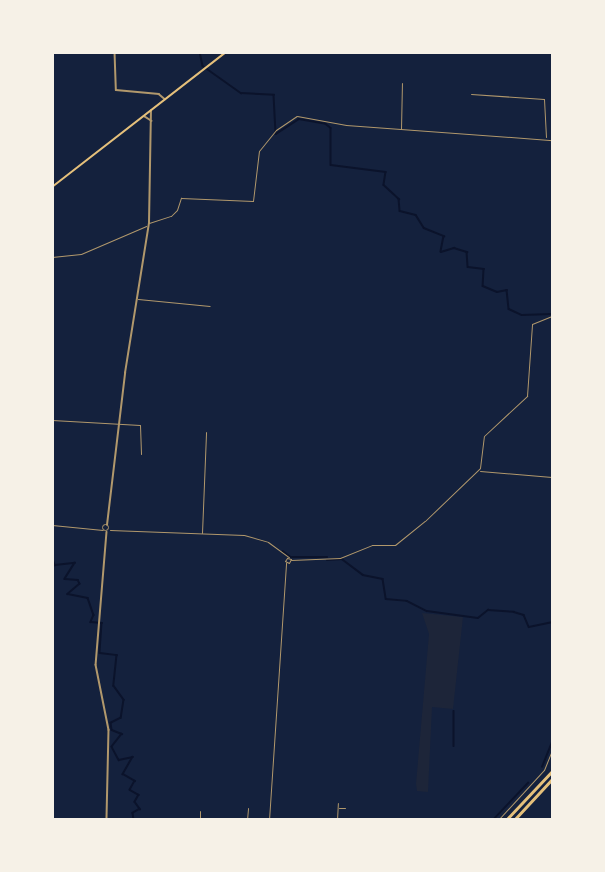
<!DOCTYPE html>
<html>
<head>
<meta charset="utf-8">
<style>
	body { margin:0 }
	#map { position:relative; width:605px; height:872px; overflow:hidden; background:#14213d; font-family:"Fira Sans Condensed",sans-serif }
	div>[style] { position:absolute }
	.green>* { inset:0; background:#1d2539 }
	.stream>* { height:1.5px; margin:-0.75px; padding:0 0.75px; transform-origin:0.75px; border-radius:0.75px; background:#0b132b }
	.minor>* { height:1px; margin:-0.5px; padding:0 0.5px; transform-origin:0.5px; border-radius:0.5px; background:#b1986c }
	.tertiary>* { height:1.5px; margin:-0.75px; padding:0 0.75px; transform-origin:0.75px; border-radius:0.75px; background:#b1986c }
	.tertiary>.ring { margin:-0.75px; padding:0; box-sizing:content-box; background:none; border:1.5px solid #b1986c; border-radius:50% }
	.primary>* { height:2px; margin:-1px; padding:0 1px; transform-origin:1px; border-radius:1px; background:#e5c07b }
	.motorway>* { height:3px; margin:-1.5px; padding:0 1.5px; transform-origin:1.5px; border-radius:1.5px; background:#e5c07b }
	span { translate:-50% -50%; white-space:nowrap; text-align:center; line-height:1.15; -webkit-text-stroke:4.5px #f6f1e7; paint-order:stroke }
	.frame { position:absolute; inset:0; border:54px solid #f6f1e7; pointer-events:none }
</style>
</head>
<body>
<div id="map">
	<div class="green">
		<i style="clip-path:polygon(422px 613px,463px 617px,453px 709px,432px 707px,428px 792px,417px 791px,416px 784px,429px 634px)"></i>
	</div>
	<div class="stream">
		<i style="left:200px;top:52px;width:14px;rotate:78deg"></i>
		<i style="left:203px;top:66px;width:47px;rotate:35.4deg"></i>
		<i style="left:241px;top:93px;width:33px;rotate:3deg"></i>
		<i style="left:274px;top:95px;width:39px;rotate:87deg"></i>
		<i style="left:276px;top:134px;width:27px;rotate:-33deg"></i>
		<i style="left:299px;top:119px;width:27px;rotate:10deg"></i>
		<i style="left:326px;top:124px;width:6px;rotate:39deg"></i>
		<i style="left:331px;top:128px;width:37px;rotate:90deg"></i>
		<i style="left:331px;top:165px;width:55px;rotate:7.3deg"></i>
		<i style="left:386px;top:172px;width:13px;rotate:99deg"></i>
		<i style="left:384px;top:185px;width:21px;rotate:43deg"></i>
		<i style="left:399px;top:199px;width:12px;rotate:85deg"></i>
		<i style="left:400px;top:211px;width:16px;rotate:14deg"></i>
		<i style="left:416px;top:215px;width:15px;rotate:58deg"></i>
		<i style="left:424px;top:228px;width:22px;rotate:22deg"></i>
		<i style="left:444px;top:236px;width:16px;rotate:101deg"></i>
		<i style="left:441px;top:252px;width:14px;rotate:-17deg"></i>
		<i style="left:454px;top:248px;width:14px;rotate:17deg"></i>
		<i style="left:467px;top:252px;width:15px;rotate:86deg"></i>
		<i style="left:468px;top:267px;width:16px;rotate:7deg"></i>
		<i style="left:484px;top:269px;width:17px;rotate:93deg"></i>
		<i style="left:483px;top:286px;width:15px;rotate:23deg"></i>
		<i style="left:497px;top:292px;width:10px;rotate:-11deg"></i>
		<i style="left:507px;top:290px;width:19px;rotate:84deg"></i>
		<i style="left:509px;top:309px;width:14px;rotate:25deg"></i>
		<i style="left:522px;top:315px;width:30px;rotate:-2deg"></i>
		<i style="left:52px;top:538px;width:5px;rotate:90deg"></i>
		<i style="left:283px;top:551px;width:10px;rotate:37deg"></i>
		<i style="left:291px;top:557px;width:36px"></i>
		<i style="left:52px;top:557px;width:9px;rotate:69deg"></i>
		<i style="left:55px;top:565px;width:20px;rotate:-6deg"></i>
		<i style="left:75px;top:563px;width:19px;rotate:122deg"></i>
		<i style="left:65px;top:579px;width:13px;rotate:4deg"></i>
		<i style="left:78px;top:580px;width:4px;rotate:63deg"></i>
		<i style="left:80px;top:584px;width:16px;rotate:140deg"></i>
		<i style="left:68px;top:594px;width:20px;rotate:11deg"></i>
		<i style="left:88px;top:598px;width:18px;rotate:71deg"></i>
		<i style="left:94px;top:615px;width:8px;rotate:113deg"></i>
		<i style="left:91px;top:622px;width:11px;rotate:5deg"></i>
		<i style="left:102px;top:623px;width:30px;rotate:94deg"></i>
		<i style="left:100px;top:653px;width:17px;rotate:7deg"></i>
		<i style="left:117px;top:655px;width:31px;rotate:96deg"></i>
		<i style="left:114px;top:686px;width:17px;rotate:54deg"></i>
		<i style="left:124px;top:700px;width:18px;rotate:99deg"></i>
		<i style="left:121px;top:718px;width:11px;rotate:153deg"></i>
		<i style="left:111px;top:723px;width:7px;rotate:82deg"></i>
		<i style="left:112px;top:730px;width:11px;rotate:22deg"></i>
		<i style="left:122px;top:734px;width:16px;rotate:128deg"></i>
		<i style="left:112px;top:747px;width:15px;rotate:62deg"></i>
		<i style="left:119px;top:760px;width:14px;rotate:-12deg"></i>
		<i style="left:133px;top:757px;width:20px;rotate:120deg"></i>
		<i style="left:123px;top:774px;width:14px;rotate:30deg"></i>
		<i style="left:135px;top:781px;width:10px;rotate:119deg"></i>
		<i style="left:130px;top:790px;width:10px;rotate:29deg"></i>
		<i style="left:139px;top:795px;width:8px;rotate:120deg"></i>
		<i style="left:135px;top:802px;width:9px;rotate:54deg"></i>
		<i style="left:140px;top:809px;width:8px;rotate:150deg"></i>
		<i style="left:133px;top:813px;width:7px;rotate:82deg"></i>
		<i style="left:327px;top:560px;width:15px;rotate:-4deg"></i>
		<i style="left:342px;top:559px;width:26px;rotate:37deg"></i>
		<i style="left:363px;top:575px;width:20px;rotate:11deg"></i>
		<i style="left:383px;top:579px;width:20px;rotate:81deg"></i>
		<i style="left:386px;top:599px;width:21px;rotate:5deg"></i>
		<i style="left:407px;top:601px;width:22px;rotate:27deg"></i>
		<i style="left:427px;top:611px;width:51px;rotate:7.8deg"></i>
		<i style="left:478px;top:618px;width:13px;rotate:-39deg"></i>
		<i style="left:488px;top:610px;width:26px;rotate:4deg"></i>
		<i style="left:514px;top:612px;width:10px;rotate:17deg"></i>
		<i style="left:524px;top:615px;width:13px;rotate:67deg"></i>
		<i style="left:529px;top:627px;width:24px;rotate:-12deg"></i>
		<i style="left:454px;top:711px;width:35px;rotate:90deg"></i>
		<i style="left:542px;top:767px;width:27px;rotate:-68deg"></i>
		<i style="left:493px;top:820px;width:51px;rotate:-46.6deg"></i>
	</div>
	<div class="minor">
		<i style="left:471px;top:94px;width:73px;rotate:3.9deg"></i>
		<i style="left:544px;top:99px;width:38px;rotate:87deg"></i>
		<i style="left:401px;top:129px;width:46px;rotate:-88.8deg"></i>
		<i style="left:149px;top:223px;width:23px;rotate:-18deg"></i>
		<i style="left:171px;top:216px;width:8px;rotate:-45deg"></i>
		<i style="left:177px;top:210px;width:13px;rotate:-72deg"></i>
		<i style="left:181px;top:198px;width:72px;rotate:2.4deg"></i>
		<i style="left:253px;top:201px;width:50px;rotate:-83.2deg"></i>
		<i style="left:259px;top:151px;width:27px;rotate:-51deg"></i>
		<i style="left:276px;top:130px;width:25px;rotate:-34deg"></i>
		<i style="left:297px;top:116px;width:50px;rotate:10.4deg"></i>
		<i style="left:346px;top:125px;width:207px;rotate:4.2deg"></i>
		<i style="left:52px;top:257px;width:29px;rotate:-6deg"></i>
		<i style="left:81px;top:254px;width:71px;rotate:-23.3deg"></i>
		<i style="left:138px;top:299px;width:72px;rotate:5.6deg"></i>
		<i style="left:52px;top:420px;width:88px;rotate:3.3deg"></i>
		<i style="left:140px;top:425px;width:29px;rotate:88deg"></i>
		<i style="left:480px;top:471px;width:72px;rotate:4.8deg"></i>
		<i style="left:52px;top:525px;width:51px;rotate:5.6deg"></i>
		<i style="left:110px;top:530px;width:134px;rotate:2.1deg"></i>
		<i style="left:244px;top:535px;width:25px;rotate:16deg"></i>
		<i style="left:268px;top:542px;width:26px;rotate:36deg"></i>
		<i style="left:202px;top:533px;width:101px;rotate:-87.7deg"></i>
		<i style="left:287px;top:558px;width:4px;rotate:14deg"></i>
		<i style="left:291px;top:559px;width:4px;rotate:117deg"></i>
		<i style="left:289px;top:563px;width:4px;rotate:-153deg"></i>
		<i style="left:285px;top:561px;width:4px;rotate:-56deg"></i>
		<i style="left:291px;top:560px;width:49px;rotate:-2.3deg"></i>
		<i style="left:340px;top:558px;width:35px;rotate:-22deg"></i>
		<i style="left:372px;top:545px;width:23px"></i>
		<i style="left:395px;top:545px;width:38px;rotate:-39deg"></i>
		<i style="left:425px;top:521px;width:76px;rotate:-43.9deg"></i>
		<i style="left:480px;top:468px;width:32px;rotate:-83deg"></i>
		<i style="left:484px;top:436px;width:59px;rotate:-42.9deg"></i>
		<i style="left:527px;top:396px;width:72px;rotate:-86deg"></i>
		<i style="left:532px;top:324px;width:22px;rotate:-22deg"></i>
		<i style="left:339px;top:808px;width:6px"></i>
		<i style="left:200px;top:820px;width:9px;rotate:-90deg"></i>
		<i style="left:247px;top:820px;width:12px;rotate:-85deg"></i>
		<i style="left:269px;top:820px;width:258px;rotate:-86.2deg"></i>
		<i style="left:298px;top:820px;width:1px;rotate:-90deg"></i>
		<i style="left:337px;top:820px;width:17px;rotate:-87deg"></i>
		<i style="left:498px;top:820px;width:68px;rotate:-47.4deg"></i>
		<i style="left:544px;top:770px;width:22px;rotate:-68deg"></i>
	</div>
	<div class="tertiary">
		<i style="left:115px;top:52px;width:38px;rotate:88deg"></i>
		<i style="left:116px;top:90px;width:43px;rotate:5.3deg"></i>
		<i style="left:159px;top:94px;width:8px;rotate:40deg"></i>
		<i style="left:144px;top:116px;width:9px;rotate:32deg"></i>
		<i class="ring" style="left:102.5px;top:524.5px;width:5.5px;height:5.5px"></i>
		<i style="left:107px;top:525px;width:153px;rotate:-83.2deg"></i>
		<i style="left:125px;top:373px;width:152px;rotate:-80.9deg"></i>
		<i style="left:149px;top:223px;width:112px;rotate:-89deg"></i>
		<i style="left:107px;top:532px;width:133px;rotate:94.7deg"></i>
		<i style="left:96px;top:665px;width:66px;rotate:78.7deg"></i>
		<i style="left:109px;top:730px;width:90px;rotate:91.3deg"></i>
	</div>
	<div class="primary">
		<i style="left:52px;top:187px;width:220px;rotate:-37.8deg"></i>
	</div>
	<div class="motorway">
		<i style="left:506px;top:820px;width:67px;rotate:-46.8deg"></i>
		<i style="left:514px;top:820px;width:56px;rotate:-47.2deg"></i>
	</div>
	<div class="frame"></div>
</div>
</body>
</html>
